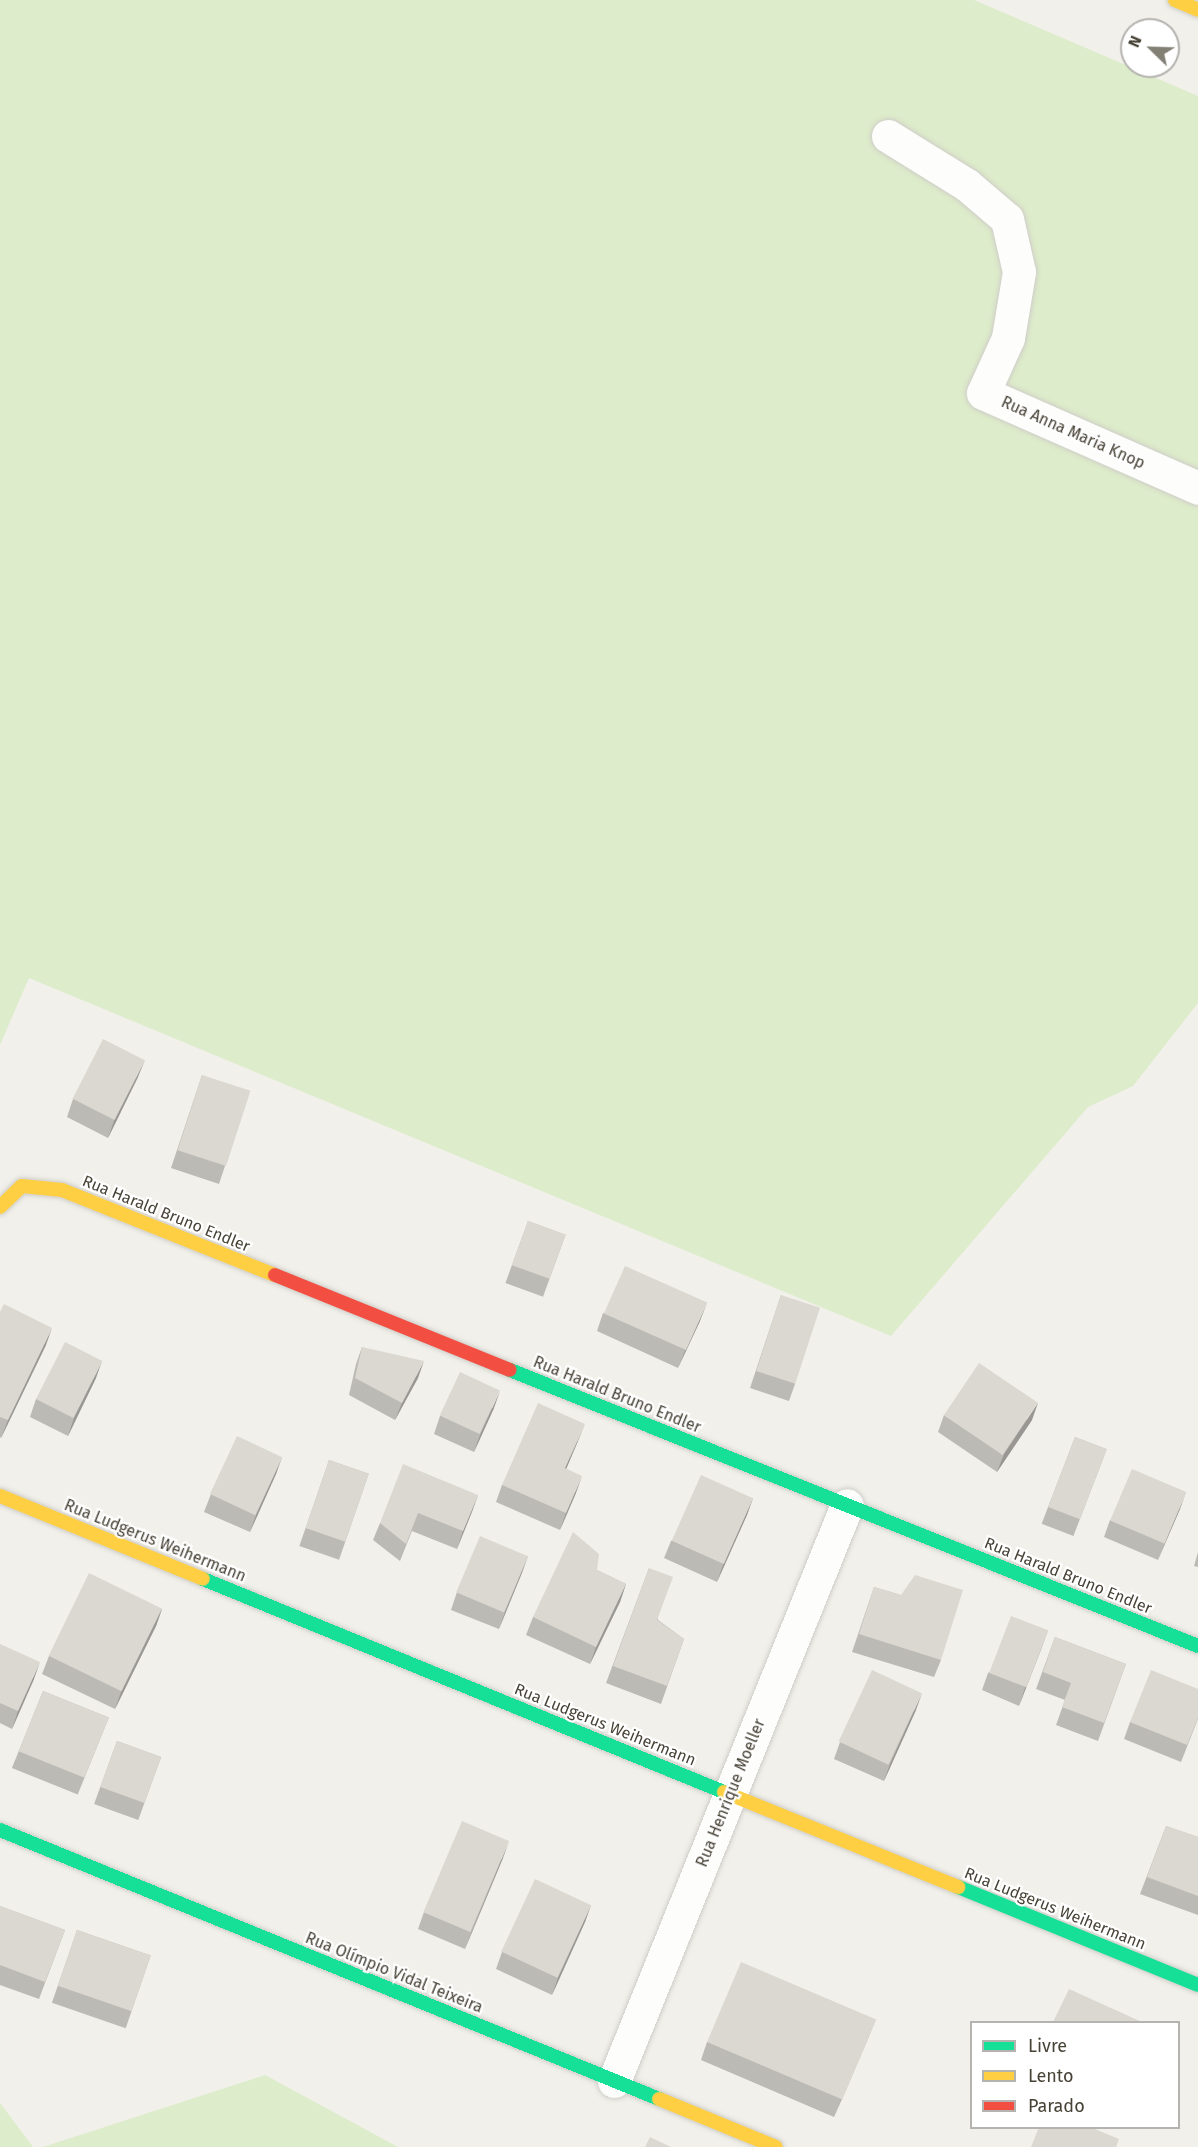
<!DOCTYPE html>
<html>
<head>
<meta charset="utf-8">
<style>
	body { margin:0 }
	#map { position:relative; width:1198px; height:2147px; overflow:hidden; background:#f1f0ea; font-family:"Fira Sans",sans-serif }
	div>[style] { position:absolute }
	.green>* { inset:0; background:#ddecca }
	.roads { filter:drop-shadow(0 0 2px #cfcdc8) drop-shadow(0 0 2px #cfcdc8) }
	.street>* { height:33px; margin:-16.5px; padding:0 16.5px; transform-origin:16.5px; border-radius:16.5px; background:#fdfdfc }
	.fast>* { height:14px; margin:-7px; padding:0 7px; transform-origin:7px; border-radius:7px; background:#16e098 }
	.slow>* { height:14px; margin:-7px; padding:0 7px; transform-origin:7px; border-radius:7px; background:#ffcf43 }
	.jam>* { height:14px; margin:-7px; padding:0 7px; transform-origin:7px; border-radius:7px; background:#f24e42 }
	.wall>* { inset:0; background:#bcbab5; transform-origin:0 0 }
	.shaded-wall>* { inset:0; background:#999793 }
	.building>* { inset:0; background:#dbd8d2; transform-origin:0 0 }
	span { translate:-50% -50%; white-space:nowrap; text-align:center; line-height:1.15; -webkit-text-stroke:4.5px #fff; paint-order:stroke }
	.street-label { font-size:16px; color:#474236 }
	.legend { position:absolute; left:970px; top:2021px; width:210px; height:108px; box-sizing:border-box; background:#fff; border:2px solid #b5b3af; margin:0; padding:8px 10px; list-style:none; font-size:18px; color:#474236 }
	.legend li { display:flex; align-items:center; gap:12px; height:30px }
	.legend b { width:30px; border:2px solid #b5b3af }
	.north { position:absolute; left:1120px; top:18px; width:60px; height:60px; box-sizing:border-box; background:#fff; border:2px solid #b5b3af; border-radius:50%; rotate:293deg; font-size:16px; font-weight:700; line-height:24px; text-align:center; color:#474236 }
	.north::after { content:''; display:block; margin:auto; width:21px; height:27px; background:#827f75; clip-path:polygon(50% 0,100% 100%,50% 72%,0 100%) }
</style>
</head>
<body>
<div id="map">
	<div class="green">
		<i style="clip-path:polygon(0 0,974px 0,1198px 96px,1198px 1003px,1133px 1086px,1088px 1107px,891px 1336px,29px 978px,0 1045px)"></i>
		<i style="clip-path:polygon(265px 2075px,398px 2147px,43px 2147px)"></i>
		<i style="clip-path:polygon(0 2103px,33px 2147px,0 2147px)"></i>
	</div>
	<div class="roads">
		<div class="street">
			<i style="left:888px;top:136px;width:93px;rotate:31.8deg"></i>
			<i style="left:967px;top:185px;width:52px;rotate:40.4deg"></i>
			<i style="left:1007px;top:219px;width:54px;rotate:77.2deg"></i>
			<i style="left:1019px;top:272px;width:67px;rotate:99.5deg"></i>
			<i style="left:1008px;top:338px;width:60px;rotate:114.4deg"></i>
			<i style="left:983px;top:393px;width:235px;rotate:23.8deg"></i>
			<i style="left:614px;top:2081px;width:621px;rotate:-67.98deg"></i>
		</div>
		<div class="fast">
			<i style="left:510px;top:1370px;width:741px;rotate:21.86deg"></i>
			<i style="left:203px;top:1579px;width:563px;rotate:22.24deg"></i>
			<i style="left:0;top:1830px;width:712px;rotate:22.2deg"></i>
			<i style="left:958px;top:1887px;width:259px;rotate:22.2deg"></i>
		</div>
		<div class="slow">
			<i style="left:1175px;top:0;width:25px;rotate:23deg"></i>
			<i style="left:0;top:1207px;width:30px;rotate:-44deg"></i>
			<i style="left:22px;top:1186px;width:40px;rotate:5.7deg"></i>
			<i style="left:62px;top:1190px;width:229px;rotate:21.8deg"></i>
			<i style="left:0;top:1496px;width:219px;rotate:22.2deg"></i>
			<i style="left:724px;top:1792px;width:253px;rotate:22.1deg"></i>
			<i style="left:659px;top:2099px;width:126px;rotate:22.3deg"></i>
		</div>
		<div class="jam">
			<i style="left:275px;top:1275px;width:253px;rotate:22deg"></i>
		</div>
	</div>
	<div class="wall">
		<i style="clip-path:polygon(202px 1075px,225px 1166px,219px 1184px,171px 1168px)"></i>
		<i style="clip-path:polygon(138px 1077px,108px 1138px,67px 1117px,73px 1099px)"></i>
		<i style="left:528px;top:1221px;width:40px;height:66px;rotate:20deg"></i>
		<i style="clip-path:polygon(781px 1295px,795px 1384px,789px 1401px,750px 1388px)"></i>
		<i style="clip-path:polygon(0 1312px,46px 1345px,1px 1438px,0 1437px)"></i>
		<i style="clip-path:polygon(603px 1313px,700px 1321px,678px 1368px,597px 1331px)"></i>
		<i style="clip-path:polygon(362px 1347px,418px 1378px,395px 1420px,349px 1395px,356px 1364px)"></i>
		<i style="clip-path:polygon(96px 1378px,68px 1436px,30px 1417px,36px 1399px)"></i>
		<i style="clip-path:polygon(494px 1408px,474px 1452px,434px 1434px,440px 1416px)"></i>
		<i style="clip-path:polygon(944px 1415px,1032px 1420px,997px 1472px,938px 1432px)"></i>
		<i style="left:1075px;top:1437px;width:34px;height:93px;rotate:21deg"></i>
		<i style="clip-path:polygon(578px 1441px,566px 1469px,576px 1493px,560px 1530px,496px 1502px,502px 1485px)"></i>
		<i style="clip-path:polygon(282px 1457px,276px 1474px,250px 1532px,204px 1512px,211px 1494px)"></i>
		<i style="left:329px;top:1460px;width:42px;height:91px;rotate:19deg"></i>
		<i style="clip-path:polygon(478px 1495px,457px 1549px,412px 1531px,400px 1561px,373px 1540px,380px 1523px)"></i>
		<i style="clip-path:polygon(753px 1498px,747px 1515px,717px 1582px,664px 1558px,671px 1541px)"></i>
		<i style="clip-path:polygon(1180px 1509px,1158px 1560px,1104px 1537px,1110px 1520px)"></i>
		<i style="clip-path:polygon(1198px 1552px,1198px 1567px,1194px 1566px)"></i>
		<i style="clip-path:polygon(528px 1556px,499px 1629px,451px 1610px,457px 1592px)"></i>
		<i style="clip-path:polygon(649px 1568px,658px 1620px,684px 1639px,661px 1704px,606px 1683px)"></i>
		<i style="clip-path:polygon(597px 1570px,626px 1584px,620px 1602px,590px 1664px,526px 1635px,533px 1617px)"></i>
		<i style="clip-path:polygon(874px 1587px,901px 1595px,941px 1660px,934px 1677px,852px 1652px)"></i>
		<i style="clip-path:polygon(162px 1609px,156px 1626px,115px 1709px,42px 1674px,49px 1656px)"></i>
		<i style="clip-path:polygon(1048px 1630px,1019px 1706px,982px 1690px,988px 1673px)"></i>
		<i style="clip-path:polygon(1055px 1637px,1126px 1664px,1098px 1741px,1056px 1725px,1065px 1700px,1036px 1689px)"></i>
		<i style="clip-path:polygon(0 1644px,34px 1679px,12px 1729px,0 1723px)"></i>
		<i style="clip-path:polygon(1198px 1689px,1198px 1719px,1181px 1762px,1124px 1739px,1130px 1722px)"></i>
		<i style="left:43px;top:1691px;width:71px;height:83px;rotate:22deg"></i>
		<i style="clip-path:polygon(916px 1710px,884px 1781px,834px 1759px,840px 1742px)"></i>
		<i style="left:117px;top:1741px;width:47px;height:67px;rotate:20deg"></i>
		<i style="clip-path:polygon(1166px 1826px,1198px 1837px,1198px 1915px,1140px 1894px)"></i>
		<i style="clip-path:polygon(503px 1858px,465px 1949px,418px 1929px,424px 1912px)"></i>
		<i style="clip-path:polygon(591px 1905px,585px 1922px,552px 1995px,496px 1969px,502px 1952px)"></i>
		<i style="clip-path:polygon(0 1906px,65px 1930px,39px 1999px,0 1985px)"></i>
		<i style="left:77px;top:1930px;width:78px;height:77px;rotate:19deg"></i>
		<i style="clip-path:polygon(869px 2036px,834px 2117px,701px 2060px,707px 2042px)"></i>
	</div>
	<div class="shaded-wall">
		<i style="clip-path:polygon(145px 1060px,138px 1077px,108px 1138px,114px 1121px)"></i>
		<i style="clip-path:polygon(707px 1303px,700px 1321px,678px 1368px,685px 1351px)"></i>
		<i style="clip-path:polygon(52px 1328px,46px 1345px,1px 1438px,8px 1420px)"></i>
		<i style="clip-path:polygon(102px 1361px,96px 1378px,68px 1436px,74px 1418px)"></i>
		<i style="clip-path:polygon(424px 1361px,418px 1378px,395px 1420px,402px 1403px)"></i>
		<i style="clip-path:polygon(500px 1391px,494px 1408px,474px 1452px,480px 1435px)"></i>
		<i style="clip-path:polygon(1038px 1403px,1032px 1420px,997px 1472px,1004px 1454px)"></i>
		<i style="clip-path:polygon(585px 1424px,578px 1441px,559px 1486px,565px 1468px)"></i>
		<i style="clip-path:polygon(282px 1457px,276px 1474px,250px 1532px,256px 1515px)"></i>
		<i style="clip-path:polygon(582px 1476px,576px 1493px,560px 1530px,566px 1513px)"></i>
		<i style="clip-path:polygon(1186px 1492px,1180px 1509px,1158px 1560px)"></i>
		<i style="clip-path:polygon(478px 1495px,472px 1512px,457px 1549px,463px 1531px)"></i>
		<i style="clip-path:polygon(753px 1498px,747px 1515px,717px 1582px,723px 1565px)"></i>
		<i style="clip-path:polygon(528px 1556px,522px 1573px,499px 1629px,505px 1612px)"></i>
		<i style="clip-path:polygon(626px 1584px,620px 1602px,590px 1664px,596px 1647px)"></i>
		<i style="clip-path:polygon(162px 1609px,156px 1626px,115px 1709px,121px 1692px)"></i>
		<i style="clip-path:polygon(1048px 1630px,1042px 1647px,1019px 1706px,1025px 1688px)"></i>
		<i style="clip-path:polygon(40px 1662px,34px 1679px,12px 1729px,18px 1711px)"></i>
		<i style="clip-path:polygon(922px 1693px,916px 1710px,884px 1781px,890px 1764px)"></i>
		<i style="clip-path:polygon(509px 1841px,503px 1858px,465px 1949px,472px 1931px)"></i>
		<i style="clip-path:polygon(591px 1905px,585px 1922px,552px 1995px,558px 1978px)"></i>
		<i style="clip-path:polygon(876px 2019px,869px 2036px,834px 2117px,841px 2100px)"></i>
	</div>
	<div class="building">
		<i style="left:103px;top:1039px;width:47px;height:67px;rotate:27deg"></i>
		<i style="left:202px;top:1075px;width:51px;height:79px;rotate:18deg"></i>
		<i style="left:528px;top:1221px;width:40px;height:47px;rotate:20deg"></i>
		<i style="left:625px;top:1266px;width:90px;height:52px;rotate:24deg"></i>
		<i style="left:781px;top:1295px;width:41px;height:80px;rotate:18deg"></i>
		<i style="clip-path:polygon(4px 1304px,52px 1328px,8px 1420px,0 1417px,0 1312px)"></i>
		<i style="left:65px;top:1342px;width:42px;height:64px;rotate:27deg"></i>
		<i style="clip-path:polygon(362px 1347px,424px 1361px,402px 1403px,355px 1378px)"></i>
		<i style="left:979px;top:1363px;width:71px;height:63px;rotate:34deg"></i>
		<i style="left:460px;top:1372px;width:44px;height:48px;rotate:25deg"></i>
		<i style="clip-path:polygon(538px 1403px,585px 1424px,565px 1468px,582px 1476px,566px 1513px,502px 1485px)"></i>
		<i style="left:237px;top:1436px;width:50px;height:64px;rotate:25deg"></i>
		<i style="left:1075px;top:1437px;width:34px;height:75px;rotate:21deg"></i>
		<i style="left:329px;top:1460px;width:42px;height:72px;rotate:19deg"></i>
		<i style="clip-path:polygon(403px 1464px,478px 1495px,463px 1531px,418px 1513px,406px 1544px,380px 1523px)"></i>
		<i style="left:1132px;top:1469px;width:59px;height:56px;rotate:23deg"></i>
		<i style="left:701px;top:1475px;width:57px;height:72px;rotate:24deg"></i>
		<i style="clip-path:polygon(573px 1532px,599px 1554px,597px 1570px,626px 1584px,596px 1647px,533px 1617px)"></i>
		<i style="left:480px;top:1536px;width:52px;height:61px;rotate:23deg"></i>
		<i style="clip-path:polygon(649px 1568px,673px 1577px,657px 1620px,684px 1639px,667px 1686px,613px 1666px)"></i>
		<i style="left:89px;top:1573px;width:81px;height:92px;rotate:26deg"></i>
		<i style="clip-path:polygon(915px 1575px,963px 1590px,941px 1660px,859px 1634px,874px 1587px,901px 1595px)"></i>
		<i style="left:1011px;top:1616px;width:40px;height:61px;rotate:21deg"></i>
		<i style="clip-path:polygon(1055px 1637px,1126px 1664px,1104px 1723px,1062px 1707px,1071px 1683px,1043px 1672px)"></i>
		<i style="clip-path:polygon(0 1644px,40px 1662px,18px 1711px,0 1703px)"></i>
		<i style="left:872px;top:1670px;width:55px;height:79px;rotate:25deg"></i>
		<i style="clip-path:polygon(1151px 1670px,1198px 1689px,1198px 1718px,1187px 1745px,1130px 1722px)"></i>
		<i style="left:43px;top:1691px;width:71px;height:65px;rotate:22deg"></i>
		<i style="left:117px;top:1741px;width:47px;height:49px;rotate:20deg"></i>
		<i style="left:462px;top:1821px;width:51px;height:99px;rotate:23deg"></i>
		<i style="clip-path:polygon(1166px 1826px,1198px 1837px,1198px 1896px,1147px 1877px)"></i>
		<i style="left:535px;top:1879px;width:62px;height:80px;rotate:25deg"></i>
		<i style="clip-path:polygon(0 1906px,65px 1930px,45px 1982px,0 1965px)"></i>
		<i style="left:77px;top:1930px;width:78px;height:59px;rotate:19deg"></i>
		<i style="left:741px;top:1962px;width:147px;height:87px;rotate:23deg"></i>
		<i style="clip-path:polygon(1069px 1989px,1142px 2022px,1053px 2022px)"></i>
		<i style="clip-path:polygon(1039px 2127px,1090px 2127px,1119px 2139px,1116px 2147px,1031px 2147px)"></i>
		<i style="clip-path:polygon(650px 2137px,671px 2147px,645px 2147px)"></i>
	</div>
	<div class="street-label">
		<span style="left:1073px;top:433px;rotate:24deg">Rua Anna Maria Knop</span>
		<span style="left:166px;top:1214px;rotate:22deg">Rua Harald Bruno Endler</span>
		<span style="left:617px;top:1395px;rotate:22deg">Rua Harald Bruno Endler</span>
		<span style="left:155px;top:1541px;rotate:22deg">Rua Ludgerus Weihermann</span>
		<span style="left:1068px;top:1576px;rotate:22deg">Rua Harald Bruno Endler</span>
		<span style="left:605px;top:1725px;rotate:22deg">Rua Ludgerus Weihermann</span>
		<span style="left:731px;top:1793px;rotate:-68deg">Rua Henrique Moeller</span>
		<span style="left:1055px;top:1909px;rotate:22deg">Rua Ludgerus Weihermann</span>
		<span style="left:394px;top:1973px;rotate:22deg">Rua Olímpio Vidal Teixeira</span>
	</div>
	<ul class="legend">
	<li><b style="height:8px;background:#16e098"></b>Livre</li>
	<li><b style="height:8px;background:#ffcf43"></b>Lento</li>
	<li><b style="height:8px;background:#f24e42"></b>Parado</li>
	</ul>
	<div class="north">N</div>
</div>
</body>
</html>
